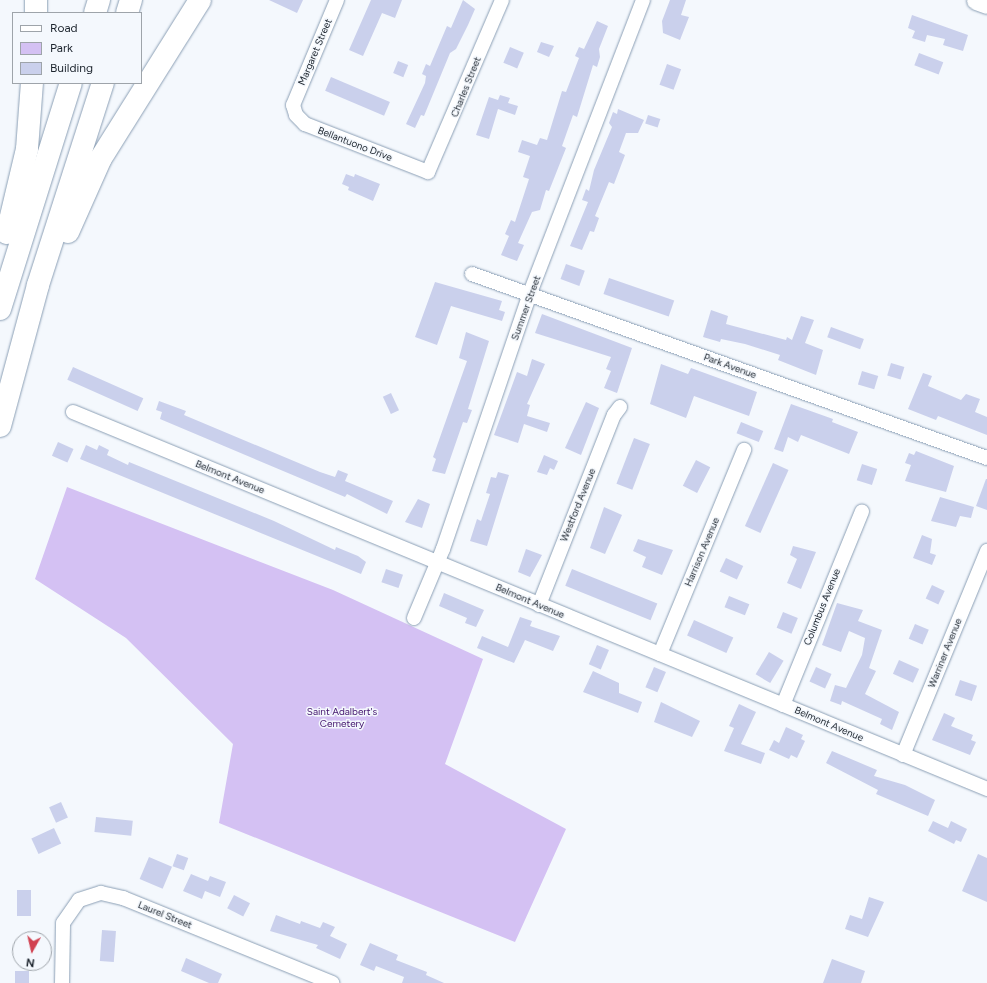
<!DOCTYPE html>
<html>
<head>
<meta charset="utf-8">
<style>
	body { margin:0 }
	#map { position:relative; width:987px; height:983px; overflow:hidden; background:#f4f8fd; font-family:Figtree,sans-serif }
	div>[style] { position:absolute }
	.green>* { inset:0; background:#d4c1f3 }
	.building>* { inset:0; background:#cad0ec; transform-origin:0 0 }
	.roads { filter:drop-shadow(0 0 1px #8b9fb5) drop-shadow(0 0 1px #8b9fb5) }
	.street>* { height:14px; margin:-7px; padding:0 7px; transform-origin:7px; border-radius:7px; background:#fff }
	.secondary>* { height:19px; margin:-9.5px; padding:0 9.5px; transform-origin:9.5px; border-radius:9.5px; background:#fff }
	.highway>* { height:22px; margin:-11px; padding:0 11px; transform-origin:11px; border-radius:11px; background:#fff }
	span { translate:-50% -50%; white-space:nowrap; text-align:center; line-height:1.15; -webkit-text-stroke:3px #f4f8fd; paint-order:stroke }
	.street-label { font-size:10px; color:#1d252e }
	.park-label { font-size:10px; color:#40106b }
	.legend { position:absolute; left:12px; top:12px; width:130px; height:72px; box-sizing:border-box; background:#f4f8fd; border:1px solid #9ea4aa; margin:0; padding:5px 7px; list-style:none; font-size:12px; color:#1d252e }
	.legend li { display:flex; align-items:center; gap:8px; height:20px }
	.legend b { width:20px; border:1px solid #9ea4aa }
	.north { position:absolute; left:12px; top:931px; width:40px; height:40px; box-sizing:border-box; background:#f4f8fd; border:1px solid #9ea4aa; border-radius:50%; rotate:188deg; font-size:11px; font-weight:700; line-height:16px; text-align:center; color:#1d252e }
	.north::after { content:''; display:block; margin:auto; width:14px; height:18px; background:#d14150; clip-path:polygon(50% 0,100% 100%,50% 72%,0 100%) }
</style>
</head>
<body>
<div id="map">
	<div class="green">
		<i style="clip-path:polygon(67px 487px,333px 590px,483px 659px,445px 764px,566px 829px,515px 942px,219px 823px,233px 744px,126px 638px,35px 579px)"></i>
	</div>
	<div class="building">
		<i style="clip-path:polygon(269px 0,303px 0,297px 13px)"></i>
		<i style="clip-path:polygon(371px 0,402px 0,395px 18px,382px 13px,363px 56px,349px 50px)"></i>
		<i style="clip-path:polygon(463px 0,475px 9px,468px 25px,456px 49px,450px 53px,424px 116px,421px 115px,415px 128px,406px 124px,425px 83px,426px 76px,422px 74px,426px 64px,430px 66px,447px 26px,451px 28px)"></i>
		<i style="clip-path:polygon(670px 0,686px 0,681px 15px,689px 17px,680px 40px,663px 33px,662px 21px)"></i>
		<i style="clip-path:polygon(912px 15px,968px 35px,963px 51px,943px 45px,945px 39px,927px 35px,925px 42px,912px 38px,915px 31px,908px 28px)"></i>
		<i style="clip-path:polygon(597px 21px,608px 26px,599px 49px,600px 57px,597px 67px,593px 65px,577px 117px,573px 115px,562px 146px,566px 148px,549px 191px,546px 190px,540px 210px,532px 212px,518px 243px,524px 245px,517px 261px,501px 255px,509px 236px,505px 234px,511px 220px,515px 222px,529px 179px,523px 177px,530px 156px,518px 152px,522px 140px,537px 145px,540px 138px,547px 140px,562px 91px,566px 92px,579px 58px,575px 56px,579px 47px,584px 49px)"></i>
		<i style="clip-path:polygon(541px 42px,554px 46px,549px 57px,537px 52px)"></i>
		<i style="left:510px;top:47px;width:15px;height:17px;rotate:23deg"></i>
		<i style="left:919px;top:53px;width:26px;height:13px;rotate:21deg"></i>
		<i style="left:398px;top:61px;width:11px;height:13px;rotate:22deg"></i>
		<i style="left:667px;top:64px;width:15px;height:22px;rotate:20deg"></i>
		<i style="left:331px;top:77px;width:64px;height:15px;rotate:23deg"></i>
		<i style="clip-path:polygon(500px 95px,510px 98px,508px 103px,518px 106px,515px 115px,498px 109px,489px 139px,476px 135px,489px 97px,498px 100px)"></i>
		<i style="clip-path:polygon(618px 109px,644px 120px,638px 133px,626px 133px,619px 152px,625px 155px,614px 184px,609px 182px,595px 216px,599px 218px,594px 232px,590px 231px,582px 250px,570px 246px,588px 202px,582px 200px,586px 189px,589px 191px,594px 170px,612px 127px,609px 123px,613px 112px,617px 114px)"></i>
		<i style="left:648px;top:115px;width:13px;height:9px;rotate:18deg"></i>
		<i style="clip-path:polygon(346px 174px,354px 177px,355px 174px,380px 184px,373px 201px,348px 190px,349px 187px,342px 184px)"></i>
		<i style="left:566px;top:264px;width:20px;height:16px;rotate:20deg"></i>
		<i style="left:609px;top:278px;width:69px;height:17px;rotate:19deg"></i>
		<i style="clip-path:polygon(435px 282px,502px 301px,499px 310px,505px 312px,502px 321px,451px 306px,437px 345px,415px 337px)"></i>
		<i style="clip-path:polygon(711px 310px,728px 316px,726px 324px,786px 340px,787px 337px,792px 340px,801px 316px,814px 320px,805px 343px,823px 350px,816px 375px,778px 360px,780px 355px,745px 344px,721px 339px,720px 342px,703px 337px)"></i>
		<i style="clip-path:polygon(542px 314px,632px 348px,617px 393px,604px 388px,611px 371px,606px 369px,611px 357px,535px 333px)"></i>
		<i style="left:831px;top:327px;width:35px;height:11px;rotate:20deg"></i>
		<i style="clip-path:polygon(466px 332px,489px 341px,468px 409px,472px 410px,467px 423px,463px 422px,445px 474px,432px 471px,436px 459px,433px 457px,467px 361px,459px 358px)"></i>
		<i style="clip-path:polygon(532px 359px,545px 364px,527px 404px,530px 405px,527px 416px,550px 423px,547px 432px,524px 424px,518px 443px,494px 435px,517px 372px,527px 376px)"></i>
		<i style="left:891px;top:363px;width:14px;height:13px;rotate:17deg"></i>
		<i style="clip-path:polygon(661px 364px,688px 374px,691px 368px,757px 392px,749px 416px,694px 396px,686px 418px,650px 404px)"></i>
		<i style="left:73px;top:367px;width:77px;height:14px;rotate:24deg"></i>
		<i style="left:862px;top:371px;width:17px;height:14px;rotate:17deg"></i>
		<i style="clip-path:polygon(923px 373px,932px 376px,928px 386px,961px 400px,966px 394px,980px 399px,975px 412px,987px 417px,987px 435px,938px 416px,936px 420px,908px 409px)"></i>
		<i style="left:391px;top:393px;width:19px;height:9px;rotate:65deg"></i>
		<i style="clip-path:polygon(159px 401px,186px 411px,184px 415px,320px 472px,335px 477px,338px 470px,348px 474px,345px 481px,393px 501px,387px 514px,347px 494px,345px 497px,160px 419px,162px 412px,156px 410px)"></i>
		<i style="clip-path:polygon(586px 402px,599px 408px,581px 455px,565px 448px)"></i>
		<i style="clip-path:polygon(791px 404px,833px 419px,832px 422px,858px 432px,849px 454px,801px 435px,798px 442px,788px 437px,783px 452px,774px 449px)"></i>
		<i style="left:741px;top:422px;width:24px;height:12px;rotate:22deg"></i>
		<i style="left:634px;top:438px;width:17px;height:49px;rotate:21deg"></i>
		<i style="left:58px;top:442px;width:17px;height:15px;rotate:24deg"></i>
		<i style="clip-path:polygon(86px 445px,97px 450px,99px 445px,109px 450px,107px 455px,128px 465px,129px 462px,274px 521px,335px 550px,336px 547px,358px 556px,366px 562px,361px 574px,80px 459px)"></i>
		<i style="clip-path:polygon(916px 451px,954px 466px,946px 492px,905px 481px,911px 465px,905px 463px,909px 453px,914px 455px)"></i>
		<i style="clip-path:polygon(544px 455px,558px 461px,554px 470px,550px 468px,547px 475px,537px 472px)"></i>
		<i style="left:696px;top:460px;width:16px;height:29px;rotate:27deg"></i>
		<i style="left:773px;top:463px;width:17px;height:69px;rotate:24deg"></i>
		<i style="left:862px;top:464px;width:16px;height:17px;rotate:18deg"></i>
		<i style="clip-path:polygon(498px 472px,509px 475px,487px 546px,470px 541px,477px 519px,481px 521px,490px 494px,486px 493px,491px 477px,496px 478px)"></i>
		<i style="clip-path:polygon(986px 479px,987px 479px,987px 510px,976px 506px)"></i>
		<i style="clip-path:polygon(940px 497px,974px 507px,971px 518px,960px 516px,956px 527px,931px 521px)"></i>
		<i style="clip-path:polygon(418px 499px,430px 504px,422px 528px,405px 522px)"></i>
		<i style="clip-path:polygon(604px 507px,622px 515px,605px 554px,590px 548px)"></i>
		<i style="clip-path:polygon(922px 535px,932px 539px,930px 553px,936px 555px,932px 565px,913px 558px)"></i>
		<i style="clip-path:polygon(638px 539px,673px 550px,662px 575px,642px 567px,646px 557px,633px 551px)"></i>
		<i style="clip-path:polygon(793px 546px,816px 552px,801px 589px,787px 583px,797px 559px,790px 555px)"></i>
		<i style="clip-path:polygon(526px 549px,542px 555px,530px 577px,518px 572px)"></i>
		<i style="left:726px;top:558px;width:19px;height:15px;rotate:25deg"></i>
		<i style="left:386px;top:569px;width:18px;height:14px;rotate:19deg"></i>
		<i style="left:572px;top:569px;width:92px;height:18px;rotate:22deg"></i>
		<i style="left:932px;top:585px;width:14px;height:15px;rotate:25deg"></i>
		<i style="clip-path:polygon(444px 593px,484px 610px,476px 627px,465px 623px,467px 618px,439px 606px)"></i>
		<i style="left:729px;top:596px;width:22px;height:12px;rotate:22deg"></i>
		<i style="clip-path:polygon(837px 603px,863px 610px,858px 621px,882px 630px,869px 668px,876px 671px,865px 694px,899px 712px,892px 730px,880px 724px,882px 719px,842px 701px,841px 705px,830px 701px,835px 685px,846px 688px,862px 655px,865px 638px,849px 631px,841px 652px,822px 645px)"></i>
		<i style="left:783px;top:612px;width:16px;height:17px;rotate:22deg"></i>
		<i style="clip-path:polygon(520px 617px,532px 621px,530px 626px,560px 636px,553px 651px,525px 640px,514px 663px,477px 648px,482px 636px,508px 647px)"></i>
		<i style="left:694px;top:620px;width:43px;height:17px;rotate:24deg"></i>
		<i style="left:915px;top:624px;width:15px;height:16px;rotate:23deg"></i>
		<i style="left:597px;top:645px;width:13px;height:21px;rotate:23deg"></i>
		<i style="left:769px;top:652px;width:17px;height:26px;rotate:31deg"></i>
		<i style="left:899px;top:660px;width:22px;height:15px;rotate:24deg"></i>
		<i style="left:654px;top:667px;width:13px;height:22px;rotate:23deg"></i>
		<i style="left:816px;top:667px;width:17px;height:16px;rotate:24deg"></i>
		<i style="clip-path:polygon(593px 671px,619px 683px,619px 693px,642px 702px,638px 713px,583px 692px)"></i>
		<i style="left:960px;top:680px;width:18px;height:16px;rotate:19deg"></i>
		<i style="clip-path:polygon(661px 702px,700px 721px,692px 737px,654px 722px)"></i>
		<i style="clip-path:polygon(739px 704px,756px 712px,741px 744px,765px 753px,761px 764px,724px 751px,734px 728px,729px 726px)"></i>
		<i style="clip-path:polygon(944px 713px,955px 718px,951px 726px,973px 735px,971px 740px,976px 742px,970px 755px,932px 740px)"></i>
		<i style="clip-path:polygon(786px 727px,803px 735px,801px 739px,805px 741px,797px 758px,791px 755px,789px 759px,769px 750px,774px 740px,779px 743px)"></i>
		<i style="clip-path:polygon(832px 751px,877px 770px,874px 776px,905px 785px,935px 800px,928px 816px,876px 794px,878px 790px,826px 763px)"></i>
		<i style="left:61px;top:802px;width:17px;height:13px;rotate:66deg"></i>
		<i style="left:96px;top:817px;width:37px;height:15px;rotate:6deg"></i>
		<i style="clip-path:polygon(933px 821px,948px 828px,951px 821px,967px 829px,961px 842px,956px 840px,954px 844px,928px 831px)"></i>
		<i style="left:54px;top:828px;width:17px;height:25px;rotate:65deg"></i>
		<i style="left:177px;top:854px;width:12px;height:13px;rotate:20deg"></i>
		<i style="clip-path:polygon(978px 854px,987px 858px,987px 902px,962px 891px)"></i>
		<i style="left:149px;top:857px;width:25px;height:24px;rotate:23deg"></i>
		<i style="clip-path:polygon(191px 874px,208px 881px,210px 876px,226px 882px,220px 897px,205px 891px,202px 899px,183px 891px)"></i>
		<i style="left:17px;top:890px;width:14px;height:26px"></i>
		<i style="left:234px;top:895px;width:18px;height:15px;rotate:27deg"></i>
		<i style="clip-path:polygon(869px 897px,884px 902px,868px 937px,845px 929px,850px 915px,862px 919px)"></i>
		<i style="clip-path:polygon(276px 915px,300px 924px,301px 921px,320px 928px,323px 922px,335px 927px,330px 936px,347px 944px,340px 959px,316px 948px,318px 945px,270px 931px)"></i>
		<i style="left:102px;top:930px;width:14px;height:31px;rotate:4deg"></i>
		<i style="clip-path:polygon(370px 943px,398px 955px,396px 960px,427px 972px,426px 975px,444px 983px,402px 983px,404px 977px,376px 966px,374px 971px,360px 965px)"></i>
		<i style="clip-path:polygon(186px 958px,222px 974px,218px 983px,209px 983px,181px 971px)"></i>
		<i style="clip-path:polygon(832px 959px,865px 971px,861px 983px,823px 983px)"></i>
		<i style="left:15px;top:971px;width:14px;height:12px"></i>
	</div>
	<div class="roads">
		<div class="street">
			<i style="left:337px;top:0;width:114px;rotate:112.7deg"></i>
			<i style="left:293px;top:105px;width:10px;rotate:73deg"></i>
			<i style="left:296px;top:115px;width:13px;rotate:45deg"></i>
			<i style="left:305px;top:124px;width:132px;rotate:21.3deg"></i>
			<i style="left:428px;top:172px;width:187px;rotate:-66.7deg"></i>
			<i style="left:472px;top:274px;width:547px;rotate:19.66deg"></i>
			<i style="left:73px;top:412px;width:989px;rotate:22.41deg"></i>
			<i style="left:539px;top:605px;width:204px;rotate:-68.5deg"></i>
			<i style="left:614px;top:415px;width:10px;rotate:-53deg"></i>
			<i style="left:414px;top:618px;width:75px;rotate:-67.2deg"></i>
			<i style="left:443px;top:549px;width:270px;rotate:-71.2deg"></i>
			<i style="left:530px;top:293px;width:314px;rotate:-68.9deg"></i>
			<i style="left:660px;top:654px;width:221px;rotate:-67.6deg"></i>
			<i style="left:783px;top:705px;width:209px;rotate:-67.8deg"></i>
			<i style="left:903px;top:755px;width:221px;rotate:-67.6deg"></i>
			<i style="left:62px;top:983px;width:60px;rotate:-89deg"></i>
			<i style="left:63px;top:923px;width:28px;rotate:-55deg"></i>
			<i style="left:79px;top:900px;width:23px;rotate:-18deg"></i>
			<i style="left:101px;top:893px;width:23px;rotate:13deg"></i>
			<i style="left:123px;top:898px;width:226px;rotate:22.1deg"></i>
		</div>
		<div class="secondary">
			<i style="left:976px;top:0;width:12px;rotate:20deg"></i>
		</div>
		<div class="highway">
			<i style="left:36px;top:13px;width:13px;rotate:-90deg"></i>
			<i style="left:95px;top:13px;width:14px;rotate:-73deg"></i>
			<i style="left:127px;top:13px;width:14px;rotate:-73deg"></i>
			<i style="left:68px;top:232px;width:81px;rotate:-66deg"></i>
			<i style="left:101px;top:158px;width:186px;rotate:-57.9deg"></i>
			<i style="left:7px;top:233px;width:86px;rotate:-76.6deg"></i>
			<i style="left:27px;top:149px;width:66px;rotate:-85.7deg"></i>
			<i style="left:0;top:309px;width:237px;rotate:-72.6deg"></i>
			<i style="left:0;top:426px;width:146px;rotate:-74.9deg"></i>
			<i style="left:38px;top:285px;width:212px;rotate:-72.2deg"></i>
		</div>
	</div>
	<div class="street-label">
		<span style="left:315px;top:52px;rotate:-67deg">Margaret Street</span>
		<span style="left:466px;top:87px;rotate:-68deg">Charles Street</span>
		<span style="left:355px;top:144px;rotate:21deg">Bellantuono Drive</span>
		<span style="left:526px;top:308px;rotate:-70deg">Summer Street</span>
		<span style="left:730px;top:366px;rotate:20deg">Park Avenue</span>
		<span style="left:230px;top:477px;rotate:22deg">Belmont Avenue</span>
		<span style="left:578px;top:505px;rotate:-68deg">Westford Avenue</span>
		<span style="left:702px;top:552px;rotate:-67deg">Harrison Avenue</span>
		<span style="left:530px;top:601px;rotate:23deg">Belmont Avenue</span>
		<span style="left:822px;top:607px;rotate:-68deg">Columbus Avenue</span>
		<span style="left:945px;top:653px;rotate:-68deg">Warriner Avenue</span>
		<span style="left:829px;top:724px;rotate:23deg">Belmont Avenue</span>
		<span style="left:165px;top:915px;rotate:22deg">Laurel Street</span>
	</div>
	<div class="park-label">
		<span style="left:342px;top:717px">Saint Adalbert's<br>Cemetery</span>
	</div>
	<ul class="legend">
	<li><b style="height:5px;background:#fff"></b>Road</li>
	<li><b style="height:11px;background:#d4c1f3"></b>Park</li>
	<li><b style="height:11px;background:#cad0ec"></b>Building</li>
	</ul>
	<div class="north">N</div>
</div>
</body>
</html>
